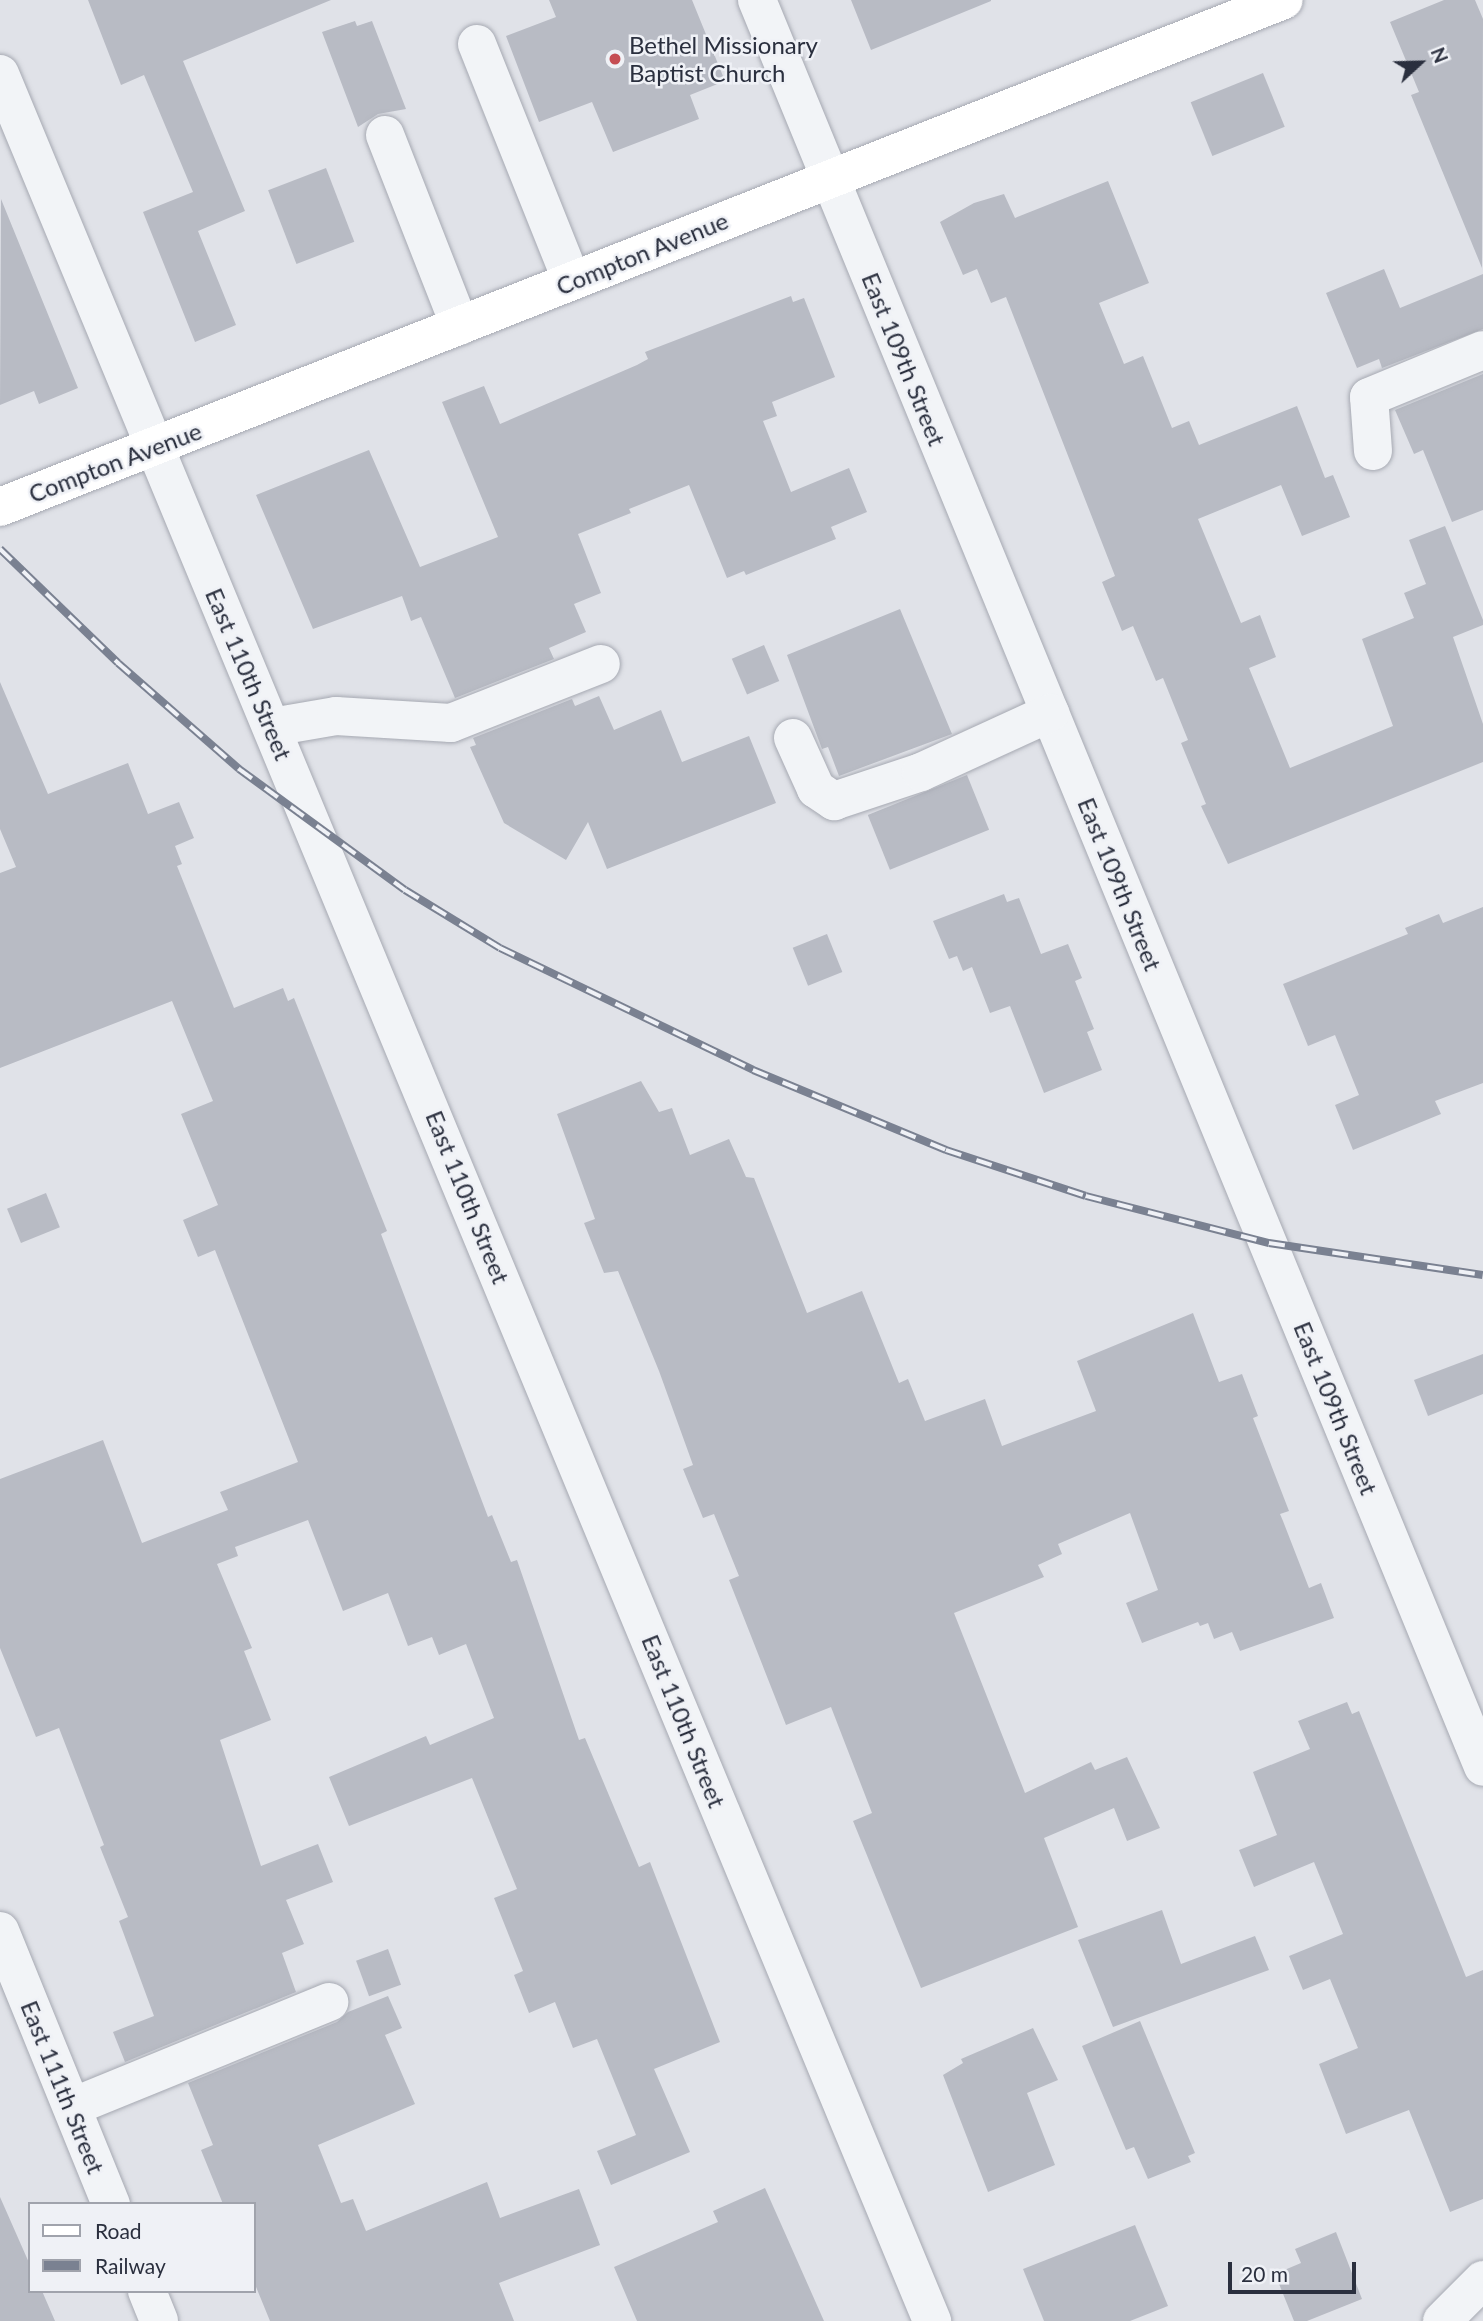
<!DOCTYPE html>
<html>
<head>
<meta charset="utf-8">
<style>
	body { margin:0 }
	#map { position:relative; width:1483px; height:2321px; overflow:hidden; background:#e0e2e8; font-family:Lato,sans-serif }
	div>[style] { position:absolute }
	.building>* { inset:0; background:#b8bbc4; transform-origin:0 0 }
	.roads { filter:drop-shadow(0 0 2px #a6a9b2) drop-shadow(0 0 2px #a6a9b2) }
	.minor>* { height:38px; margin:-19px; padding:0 19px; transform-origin:19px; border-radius:19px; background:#f2f4f7 }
	.major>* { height:38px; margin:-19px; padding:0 19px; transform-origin:19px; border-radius:19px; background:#fff }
	.rail>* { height:8px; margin-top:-4px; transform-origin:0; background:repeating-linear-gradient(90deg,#eff1f6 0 16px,#7a8191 0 32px); box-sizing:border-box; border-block:2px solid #7a8191 }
	.dots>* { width:19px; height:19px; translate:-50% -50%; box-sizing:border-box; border:4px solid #eff1f6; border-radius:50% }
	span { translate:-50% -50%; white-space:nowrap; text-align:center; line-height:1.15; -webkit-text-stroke:5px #eff1f6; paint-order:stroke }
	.poi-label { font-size:24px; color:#2a2f3e }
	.left { translate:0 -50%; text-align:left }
	.street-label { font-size:24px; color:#2a2f3e }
	.legend { position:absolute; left:28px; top:2202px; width:228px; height:91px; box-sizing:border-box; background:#eff1f6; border:2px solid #a0a3ac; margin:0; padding:9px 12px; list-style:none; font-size:21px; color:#2a2f3e }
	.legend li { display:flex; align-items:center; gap:14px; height:35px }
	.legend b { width:35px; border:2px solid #a0a3ac }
	.north { position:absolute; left:1385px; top:28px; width:70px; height:70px; -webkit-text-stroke:5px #eff1f6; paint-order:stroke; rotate:68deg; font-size:19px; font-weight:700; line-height:28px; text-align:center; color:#2a2f3e }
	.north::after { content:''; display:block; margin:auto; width:24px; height:32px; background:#2a2f3e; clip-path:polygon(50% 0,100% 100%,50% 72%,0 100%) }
	.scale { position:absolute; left:1228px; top:2262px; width:128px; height:32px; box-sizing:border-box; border:4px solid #2a2f3e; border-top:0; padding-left:9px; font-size:21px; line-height:24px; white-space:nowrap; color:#2a2f3e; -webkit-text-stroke:5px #eff1f6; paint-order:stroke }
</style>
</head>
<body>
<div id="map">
	<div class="building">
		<i style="clip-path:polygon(88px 0,331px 0,183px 61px,245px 211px,198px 231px,236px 325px,195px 342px,143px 212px,193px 192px,144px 75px,121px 85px)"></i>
		<i style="clip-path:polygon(549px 0,692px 0,725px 81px,690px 95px,699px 119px,613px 152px,592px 102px,539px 122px,506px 36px,556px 17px)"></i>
		<i style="clip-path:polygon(851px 0,991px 0,991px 1px,871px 50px)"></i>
		<i style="clip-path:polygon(1444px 0,1475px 0,1483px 19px,1482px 268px,1411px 95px,1419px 92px,1390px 22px)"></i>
		<i style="clip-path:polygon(355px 21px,357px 26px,372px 21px,406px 109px,378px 114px,358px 127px,322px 32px)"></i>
		<i style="left:1263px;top:73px;width:58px;height:78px;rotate:68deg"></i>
		<i style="left:326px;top:168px;width:79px;height:62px;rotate:69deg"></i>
		<i style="clip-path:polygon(1108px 181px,1149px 283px,1099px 303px,1124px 364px,1143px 356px,1172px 428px,1189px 421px,1199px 445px,1297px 406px,1325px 478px,1333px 475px,1350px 517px,1302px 536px,1281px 485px,1198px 519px,1241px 623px,1260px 615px,1276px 657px,1249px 668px,1290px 768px,1393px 726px,1362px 639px,1414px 618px,1404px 593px,1426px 584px,1409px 540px,1445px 526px,1483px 620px,1483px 625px,1453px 637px,1483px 724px,1483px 762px,1228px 864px,1201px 806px,1206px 804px,1181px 743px,1188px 740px,1163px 678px,1156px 681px,1133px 626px,1122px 631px,1102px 582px,1115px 576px,1006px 297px,991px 303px,977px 269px,963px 275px,940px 222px,974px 203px,1004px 194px,1015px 218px)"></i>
		<i style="clip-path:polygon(1px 199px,78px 388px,39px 404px,34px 391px,0 405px)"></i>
		<i style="clip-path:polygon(1384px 269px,1400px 308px,1483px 274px,1483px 329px,1382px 368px,1379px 359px,1357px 368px,1326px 293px)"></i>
		<i style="clip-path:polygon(791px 296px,793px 302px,804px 298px,835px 377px,772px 402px,777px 416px,763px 421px,791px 492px,849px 468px,867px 512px,831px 527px,836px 539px,746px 575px,744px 571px,727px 578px,689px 485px,629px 509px,631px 513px,578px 534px,601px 593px,574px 604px,586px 632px,549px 648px,554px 659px,455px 698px,421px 617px,411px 621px,402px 596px,313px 629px,256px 495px,369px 450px,420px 567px,498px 537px,442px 402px,484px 386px,500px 424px,637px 365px,648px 359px,645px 352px)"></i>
		<i style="clip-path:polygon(1483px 374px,1483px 510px,1452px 522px,1423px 450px,1414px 454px,1395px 410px)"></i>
		<i style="clip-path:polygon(900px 609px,952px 734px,839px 776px,828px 747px,822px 749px,787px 655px)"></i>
		<i style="left:764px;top:645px;width:39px;height:35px;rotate:67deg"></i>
		<i style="clip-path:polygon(0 682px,48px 794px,128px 763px,148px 814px,179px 802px,194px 838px,175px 846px,182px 864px,177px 866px,234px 1008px,283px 988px,288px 1001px,294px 998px,387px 1231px,381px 1234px,488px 1517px,492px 1515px,511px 1562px,517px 1560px,579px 1740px,585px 1738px,639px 1867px,650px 1862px,720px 2042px,654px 2069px,690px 2152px,611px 2185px,597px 2151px,636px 2135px,597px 2039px,573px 2048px,555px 2002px,529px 2013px,514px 1975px,523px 1971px,494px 1898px,517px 1889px,472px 1778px,349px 1826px,329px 1777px,426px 1736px,430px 1745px,494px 1718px,466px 1644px,439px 1655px,432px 1637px,408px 1646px,388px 1593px,343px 1611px,308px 1520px,235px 1547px,238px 1556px,217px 1564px,252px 1648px,244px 1651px,271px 1720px,220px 1740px,261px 1866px,318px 1844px,333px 1882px,286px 1900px,304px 1944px,282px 1953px,296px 1992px,125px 2062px,113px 2032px,154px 2016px,119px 1921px,128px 1917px,100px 1847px,104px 1845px,59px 1728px,36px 1737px,0 1648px,0 1479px,103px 1440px,142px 1543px,228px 1510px,220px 1492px,298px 1462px,215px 1250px,198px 1257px,183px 1220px,218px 1205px,181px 1114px,213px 1101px,172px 1001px,0 1068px,0 873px,16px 867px,0 829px)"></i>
		<i style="clip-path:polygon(599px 696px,614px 730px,661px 710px,682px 762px,749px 736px,776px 803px,607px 869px,588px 822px,566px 860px,504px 823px,470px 747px,476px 745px,473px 738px,572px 699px,575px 706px)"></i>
		<i style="left:967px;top:775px;width:59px;height:107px;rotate:68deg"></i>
		<i style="clip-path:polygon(1004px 894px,1007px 902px,1019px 898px,1041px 954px,1068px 944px,1082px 978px,1075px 981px,1094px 1029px,1087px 1032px,1102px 1070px,1044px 1093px,1010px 1006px,990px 1013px,972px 967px,963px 971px,957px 956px,949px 959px,933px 921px)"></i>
		<i style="clip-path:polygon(1483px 907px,1483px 1083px,1435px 1101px,1441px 1114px,1353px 1150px,1335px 1105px,1359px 1095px,1335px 1035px,1308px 1046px,1283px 984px,1408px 934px,1405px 928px,1439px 914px,1443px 923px)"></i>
		<i style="left:827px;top:934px;width:41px;height:37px;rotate:68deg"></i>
		<i style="clip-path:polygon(641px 1081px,659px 1112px,672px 1108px,690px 1155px,729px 1139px,746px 1177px,754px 1178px,807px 1313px,862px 1291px,899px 1383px,908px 1379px,925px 1421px,985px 1399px,1002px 1446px,1096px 1411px,1077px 1361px,1193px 1313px,1219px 1382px,1242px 1374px,1258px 1416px,1253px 1418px,1289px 1511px,1280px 1514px,1283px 1521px,1309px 1588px,1321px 1583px,1334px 1618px,1240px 1651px,1232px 1632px,1214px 1639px,1208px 1623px,1200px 1626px,1198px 1622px,1142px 1643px,1126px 1603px,1158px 1590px,1130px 1513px,1058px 1544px,1062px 1554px,1038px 1565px,1044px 1577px,954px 1613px,1025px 1793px,1091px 1762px,1095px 1770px,1127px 1757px,1160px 1828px,1127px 1841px,1114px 1808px,1044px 1838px,1078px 1927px,921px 1988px,853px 1821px,872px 1813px,831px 1707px,786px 1725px,729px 1580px,739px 1576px,714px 1514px,703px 1518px,683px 1469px,693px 1465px,659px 1371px,618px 1271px,604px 1273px,584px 1223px,595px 1219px,557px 1114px)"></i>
		<i style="left:46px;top:1193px;width:37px;height:42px;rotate:68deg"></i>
		<i style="clip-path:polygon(1483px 1354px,1483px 1394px,1428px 1416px,1414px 1380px)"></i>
		<i style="clip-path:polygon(1347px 1702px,1352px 1714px,1359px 1711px,1466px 1977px,1483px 1970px,1483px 2199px,1450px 2212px,1409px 2110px,1346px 2134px,1319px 2064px,1358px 2048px,1330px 1979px,1303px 1990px,1289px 1956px,1343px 1934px,1314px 1862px,1254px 1887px,1239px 1850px,1277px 1835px,1253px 1772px,1310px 1749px,1298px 1721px)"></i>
		<i style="clip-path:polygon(1162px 1910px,1181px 1964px,1255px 1936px,1269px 1970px,1113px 2027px,1078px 1940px)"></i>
		<i style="left:388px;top:1949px;width:38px;height:34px;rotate:70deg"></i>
		<i style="clip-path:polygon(388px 1996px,402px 2028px,385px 2035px,415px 2104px,318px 2145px,341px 2203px,353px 2199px,366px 2231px,487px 2182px,500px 2218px,579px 2189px,600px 2245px,499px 2283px,514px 2321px,270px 2321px,254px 2282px,254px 2204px,223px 2204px,201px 2150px,213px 2145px,188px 2083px,337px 2022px,348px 2012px)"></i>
		<i style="clip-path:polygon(1140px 2021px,1195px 2153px,1188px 2156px,1191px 2162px,1148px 2179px,1134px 2147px,1126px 2150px,1082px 2046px)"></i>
		<i style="clip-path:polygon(1033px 2028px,1058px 2080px,1027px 2093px,1055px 2165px,988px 2192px,943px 2075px,963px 2063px,961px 2059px)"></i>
		<i style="clip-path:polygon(765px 2188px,824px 2321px,637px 2321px,614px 2267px,718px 2222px,713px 2211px)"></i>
		<i style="clip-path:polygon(0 2197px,30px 2265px,30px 2291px,42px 2291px,55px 2321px,0 2321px)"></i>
		<i style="clip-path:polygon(1135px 2225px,1168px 2306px,1130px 2321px,1044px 2321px,1023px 2269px)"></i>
		<i style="clip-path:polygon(1336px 2232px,1362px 2299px,1307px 2321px,1294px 2321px,1275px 2274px,1301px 2263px,1295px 2249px)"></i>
	</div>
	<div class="roads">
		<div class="minor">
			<i style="left:757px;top:0;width:1910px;rotate:67.66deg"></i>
			<i style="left:477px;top:44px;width:255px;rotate:68.2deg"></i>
			<i style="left:0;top:74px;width:2433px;rotate:67.47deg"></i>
			<i style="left:385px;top:135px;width:205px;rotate:68.6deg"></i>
			<i style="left:1373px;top:451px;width:54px;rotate:-94.2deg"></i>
			<i style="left:1369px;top:397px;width:123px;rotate:-22.4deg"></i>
			<i style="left:272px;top:727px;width:65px;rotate:-9.8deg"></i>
			<i style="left:336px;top:716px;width:115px;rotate:3.5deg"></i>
			<i style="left:451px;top:723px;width:161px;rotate:-21.5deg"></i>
			<i style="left:793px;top:738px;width:56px;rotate:65.7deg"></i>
			<i style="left:816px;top:789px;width:22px;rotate:34deg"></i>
			<i style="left:834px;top:801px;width:92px;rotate:-18.4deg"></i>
			<i style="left:921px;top:772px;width:142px;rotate:-24.6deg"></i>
			<i style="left:0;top:1931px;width:295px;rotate:67.9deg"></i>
			<i style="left:72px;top:2107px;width:278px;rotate:-22.2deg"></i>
			<i style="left:147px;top:2291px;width:32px;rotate:68deg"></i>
			<i style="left:1442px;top:2321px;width:58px;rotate:-45deg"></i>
		</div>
		<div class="major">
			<i style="left:0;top:507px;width:1380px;rotate:-21.55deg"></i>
		</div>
	</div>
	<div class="rail">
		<i style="left:0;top:549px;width:164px;rotate:44deg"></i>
		<i style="left:118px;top:663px;width:161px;rotate:41.2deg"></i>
		<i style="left:239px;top:769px;width:205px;rotate:36.1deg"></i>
		<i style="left:405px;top:890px;width:111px;rotate:31.4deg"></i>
		<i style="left:500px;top:948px;width:281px;rotate:25.7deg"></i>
		<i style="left:753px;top:1070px;width:209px;rotate:22.5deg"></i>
		<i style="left:946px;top:1150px;width:147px;rotate:18.2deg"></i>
		<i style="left:1086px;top:1196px;width:189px;rotate:14.4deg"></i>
		<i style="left:1269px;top:1243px;width:216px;rotate:8.5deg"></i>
	</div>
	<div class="dots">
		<i style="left:615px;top:59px;background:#c54d53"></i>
	</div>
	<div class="poi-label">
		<span class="left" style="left:629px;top:59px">Bethel Missionary<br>Baptist Church</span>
	</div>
	<div class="street-label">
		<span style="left:642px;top:253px;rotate:-22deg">Compton Avenue</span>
		<span style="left:904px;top:359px;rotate:68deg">East 109th Street</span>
		<span style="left:115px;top:462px;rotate:-21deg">Compton Avenue</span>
		<span style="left:249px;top:674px;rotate:67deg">East 110th Street</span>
		<span style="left:1120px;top:884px;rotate:68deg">East 109th Street</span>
		<span style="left:468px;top:1197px;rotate:68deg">East 110th Street</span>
		<span style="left:1336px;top:1408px;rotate:68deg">East 109th Street</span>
		<span style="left:684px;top:1721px;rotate:68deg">East 110th Street</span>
		<span style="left:63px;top:2087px;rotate:68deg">East 111th Street</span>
	</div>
	<ul class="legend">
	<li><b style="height:9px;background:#fff"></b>Road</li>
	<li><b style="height:9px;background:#7a8191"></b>Railway</li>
	</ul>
	<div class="north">N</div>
	<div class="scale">20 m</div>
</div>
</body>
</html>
